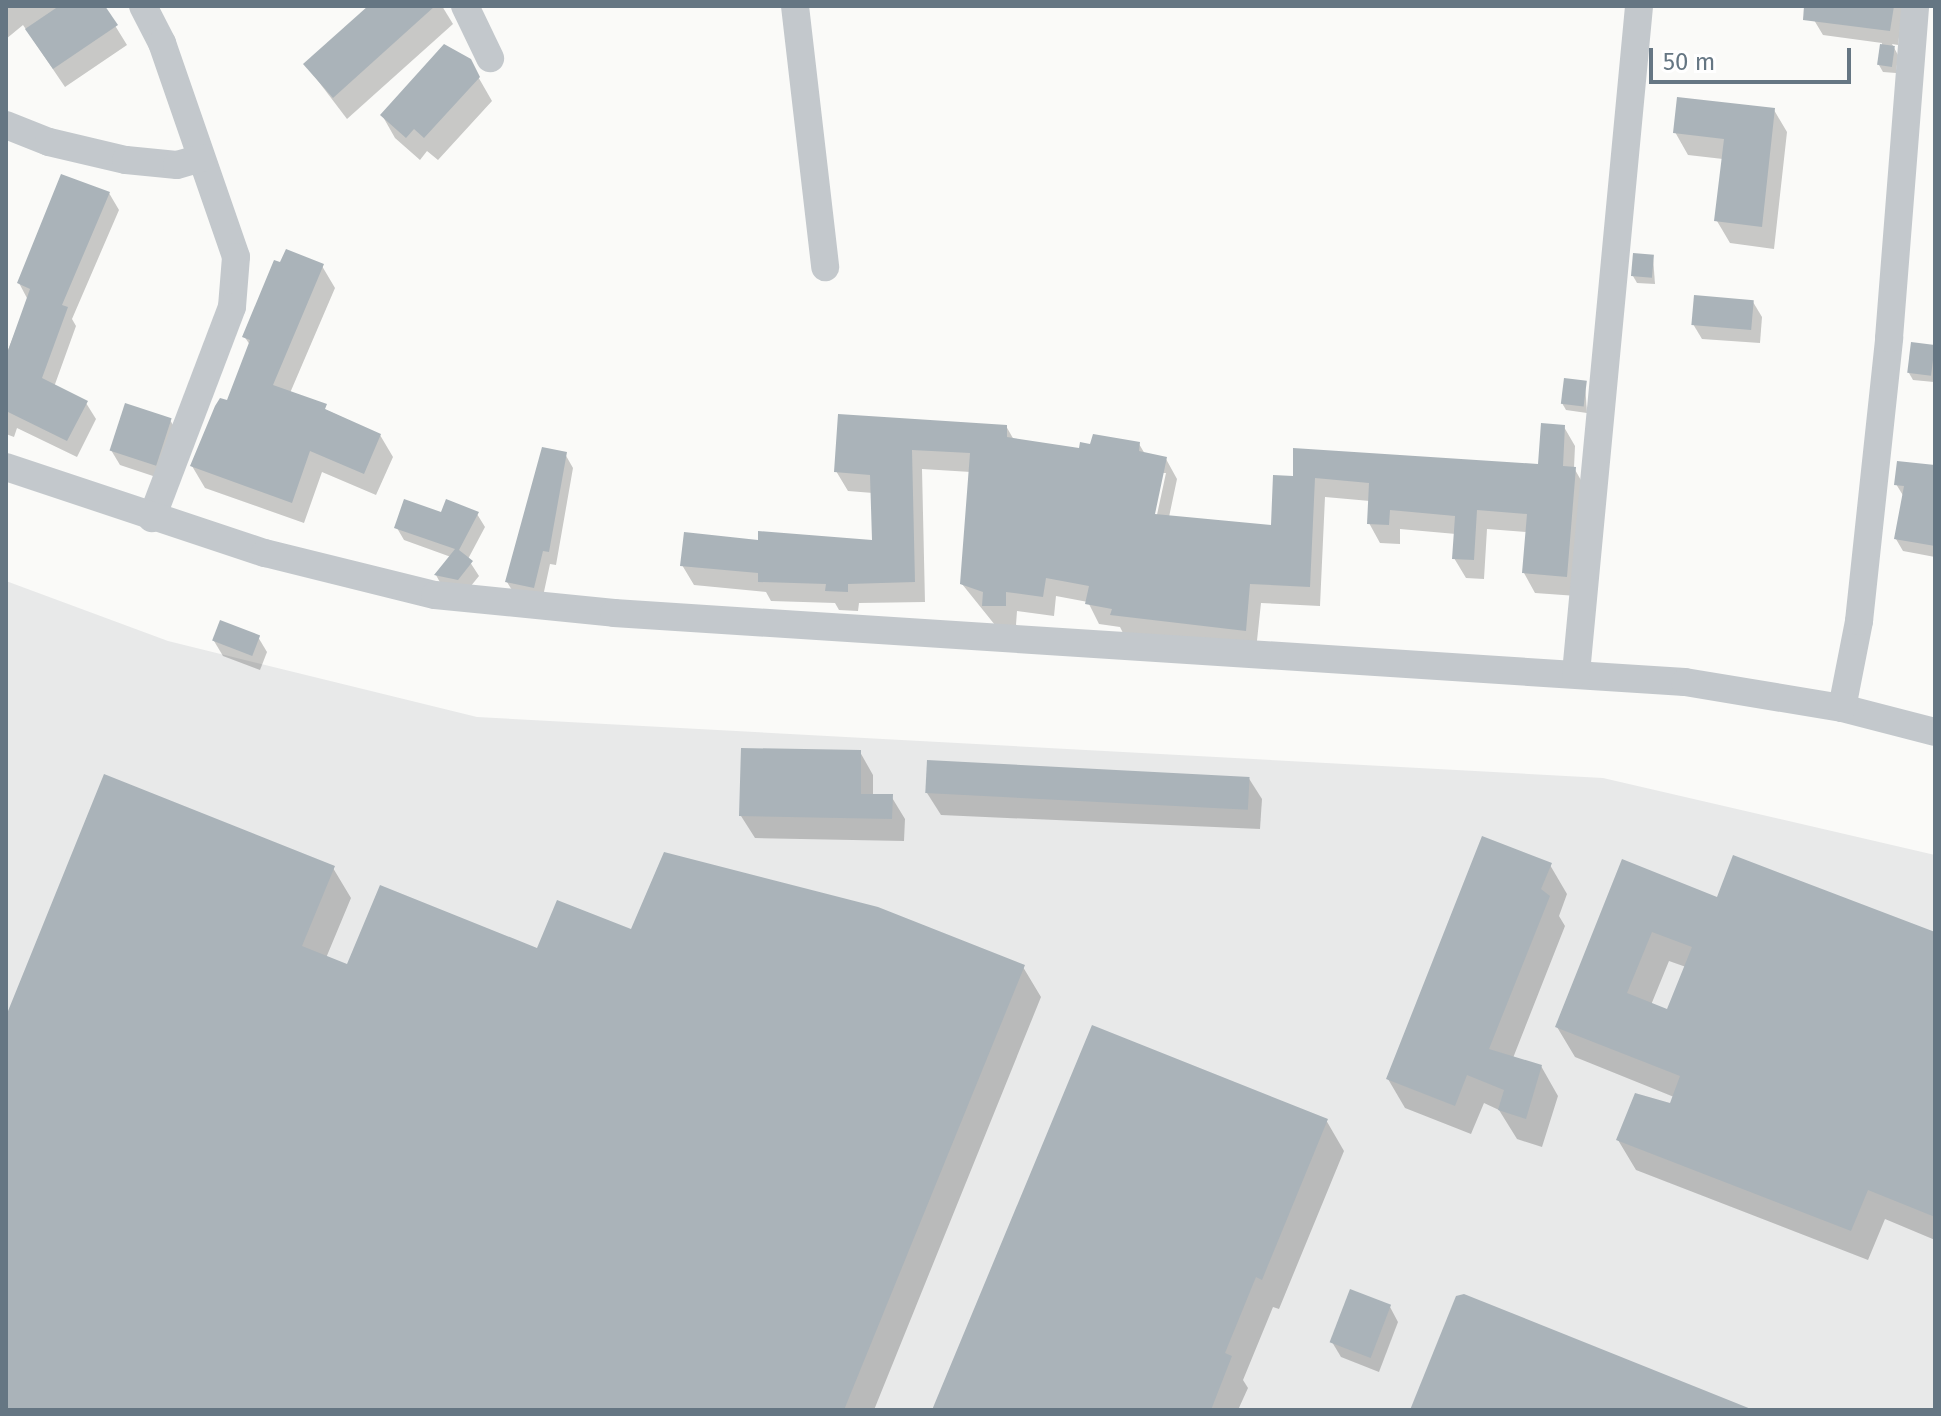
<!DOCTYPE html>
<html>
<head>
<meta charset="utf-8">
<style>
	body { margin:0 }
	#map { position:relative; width:1941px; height:1416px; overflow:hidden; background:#fafaf8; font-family:"Fira Sans",sans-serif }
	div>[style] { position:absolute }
	.built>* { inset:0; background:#e8e9e9 }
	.shadow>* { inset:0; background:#0003 }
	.building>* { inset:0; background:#aab3b9; transform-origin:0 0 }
	.minor>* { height:28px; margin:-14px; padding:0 14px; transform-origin:14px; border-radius:14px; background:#c3c8cc }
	span { translate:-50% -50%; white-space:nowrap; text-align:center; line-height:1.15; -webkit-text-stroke:8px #fff; paint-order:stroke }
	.frame { position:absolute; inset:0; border:8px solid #657683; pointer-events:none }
	.scale { position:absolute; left:1649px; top:48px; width:202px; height:36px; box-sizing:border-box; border:4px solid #657683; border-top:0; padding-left:10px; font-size:24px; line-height:28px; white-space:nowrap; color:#657683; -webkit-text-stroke:6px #fff; paint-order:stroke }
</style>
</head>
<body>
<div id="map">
	<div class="built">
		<i style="clip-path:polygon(6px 581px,168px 641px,477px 717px,1603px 778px,1935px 855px,1935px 1410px,6px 1410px)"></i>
	</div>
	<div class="shadow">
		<i style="clip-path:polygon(6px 6px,103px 6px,127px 45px,65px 87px,23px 25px,6px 39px)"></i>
		<i style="clip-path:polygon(371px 6px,442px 6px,453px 24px,347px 119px,306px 65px)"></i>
		<i style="clip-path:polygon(1816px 6px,1903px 6px,1898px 45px,1892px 44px,1898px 55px,1896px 73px,1883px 72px,1879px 65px,1882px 43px,1823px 35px,1814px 20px)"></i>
		<i style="clip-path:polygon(469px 61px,492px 101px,438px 160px,427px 151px,420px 160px,395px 138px,382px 115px)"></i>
		<i style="clip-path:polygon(1774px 110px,1787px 132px,1774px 249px,1730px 243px,1717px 221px,1723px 159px,1688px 155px,1675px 132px)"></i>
		<i style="clip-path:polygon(109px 193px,119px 210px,72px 319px,76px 326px,54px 387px,86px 403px,96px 419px,77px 457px,17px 428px,14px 437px,6px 434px,6px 355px,28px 300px,19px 283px)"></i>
		<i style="clip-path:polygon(1653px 257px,1655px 284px,1637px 283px,1633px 276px)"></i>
		<i style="clip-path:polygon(322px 266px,335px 288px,290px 393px,380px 435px,393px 457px,376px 495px,322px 472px,304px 523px,205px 488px,192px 466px,228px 403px,250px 345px,244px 336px)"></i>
		<i style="clip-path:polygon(1753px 302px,1762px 317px,1760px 343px,1702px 339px,1693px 324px)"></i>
		<i style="clip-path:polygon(1934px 347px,1934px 382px,1913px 380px,1909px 373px)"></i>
		<i style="clip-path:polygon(1585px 383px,1587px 413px,1566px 410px,1562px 403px)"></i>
		<i style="clip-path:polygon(evenodd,840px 416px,1006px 426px,1014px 440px,1080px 450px,1139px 444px,1145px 454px,1166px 459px,1177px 479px,1169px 517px,1273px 527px,1275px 477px,1540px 467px,1564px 427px,1575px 446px,1574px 468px,1586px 489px,1577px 596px,1535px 593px,1524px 573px,1527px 532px,1487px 529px,1484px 579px,1466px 578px,1454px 558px,1456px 534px,1400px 529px,1400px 544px,1380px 543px,1369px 523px,1370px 501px,1325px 497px,1320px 606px,1261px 603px,1256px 650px,1124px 635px,1120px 627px,1099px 624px,1088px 602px,1056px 596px,1054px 616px,1017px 611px,1016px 625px,995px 625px,962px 584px,971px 472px,922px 469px,925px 602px,859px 603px,858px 611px,839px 610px,835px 603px,771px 601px,766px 592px,694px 585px,682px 565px,760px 542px,874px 542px,873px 493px,848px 491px,836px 471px,840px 416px,1162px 473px,1166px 473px,1155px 524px,1151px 523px,1162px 473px)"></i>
		<i style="clip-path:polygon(170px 420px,179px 435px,162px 479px,120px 465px,111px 450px)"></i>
		<i style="clip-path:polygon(565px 454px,573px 468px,556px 565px,550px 564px,542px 601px,515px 595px,507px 582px)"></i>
		<i style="clip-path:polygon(1935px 469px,1935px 557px,1903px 551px,1896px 539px,1904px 497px,1896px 484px)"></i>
		<i style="clip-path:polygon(442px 514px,477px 514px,485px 527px,468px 559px,479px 576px,466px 592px,443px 588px,436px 575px,451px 557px,404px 540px,397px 528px)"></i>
		<i style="clip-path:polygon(258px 637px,267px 652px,260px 670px,223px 656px,214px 641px)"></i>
		<i style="clip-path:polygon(860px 752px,873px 775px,873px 796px,891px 796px,905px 819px,904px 841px,755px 838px,741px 816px)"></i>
		<i style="clip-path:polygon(1248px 777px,1262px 799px,1260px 829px,941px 815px,927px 793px)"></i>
		<i style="clip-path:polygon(evenodd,1623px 862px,1718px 899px,1935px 934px,1935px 1240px,1885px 1219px,1868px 1260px,1636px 1170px,1618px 1140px,1671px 1106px,1674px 1097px,1575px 1057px,1557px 1027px,1623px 862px,1669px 961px,1686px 967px,1668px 1012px,1651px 1005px,1669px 961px)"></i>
		<i style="clip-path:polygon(1550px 865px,1567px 894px,1559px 916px,1565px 926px,1513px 1058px,1541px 1066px,1558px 1096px,1542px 1147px,1517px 1139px,1499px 1110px,1484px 1103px,1471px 1134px,1405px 1108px,1388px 1079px)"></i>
		<i style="clip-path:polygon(333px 868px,351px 898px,326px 958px,348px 967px,538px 950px,633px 932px,1023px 967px,1041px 997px,874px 1410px,6px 1410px,6px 1021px)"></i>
		<i style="clip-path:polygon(1326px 1120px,1344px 1151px,1279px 1309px,1273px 1307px,1243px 1380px,1248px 1388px,1238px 1410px,935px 1410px)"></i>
		<i style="clip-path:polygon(1390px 1307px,1398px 1322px,1379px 1372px,1341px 1357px,1332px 1342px)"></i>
	</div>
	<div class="building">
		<i style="clip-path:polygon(59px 6px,105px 6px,118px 25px,53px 69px,25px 29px)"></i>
		<i style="clip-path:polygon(368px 6px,435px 6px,333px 98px,303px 64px)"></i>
		<i style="clip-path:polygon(1804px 6px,1894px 6px,1890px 31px,1803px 20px)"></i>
		<i style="clip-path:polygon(444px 44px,471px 59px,480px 77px,424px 138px,414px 129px,406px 138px,380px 115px)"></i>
		<i style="left:1880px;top:44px;width:15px;height:21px;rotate:8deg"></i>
		<i style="clip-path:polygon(1677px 97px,1775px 108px,1762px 227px,1714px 221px,1724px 139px,1673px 133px)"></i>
		<i style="clip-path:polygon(61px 174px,110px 192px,62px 305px,68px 307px,42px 378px,88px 401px,67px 441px,6px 411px,6px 356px,30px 289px,17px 283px)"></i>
		<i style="clip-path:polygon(286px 249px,324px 264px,273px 385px,327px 404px,325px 409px,381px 434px,364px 474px,310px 451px,292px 503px,190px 466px,215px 406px,220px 398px,227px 400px,250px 340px,242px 337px,274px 260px,280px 262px)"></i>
		<i style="left:1633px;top:253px;width:21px;height:23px;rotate:5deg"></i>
		<i style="left:1694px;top:295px;width:60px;height:30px;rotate:5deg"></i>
		<i style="left:1911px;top:342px;width:24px;height:31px;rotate:7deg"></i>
		<i style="left:1564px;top:378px;width:23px;height:26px;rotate:7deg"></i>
		<i style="left:125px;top:403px;width:49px;height:50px;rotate:18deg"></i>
		<i style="clip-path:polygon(838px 414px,1007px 425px,1007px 437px,1079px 448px,1080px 442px,1090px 444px,1093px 434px,1140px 442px,1139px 451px,1167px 457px,1155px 514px,1271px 525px,1273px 475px,1293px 476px,1293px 448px,1538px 464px,1541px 423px,1565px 425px,1563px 466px,1576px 467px,1567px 577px,1522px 573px,1527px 514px,1477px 510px,1474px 560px,1452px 559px,1455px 516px,1390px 510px,1389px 525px,1367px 524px,1369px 483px,1315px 478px,1310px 587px,1250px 584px,1246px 631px,1110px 615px,1112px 609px,1085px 604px,1089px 586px,1046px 578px,1043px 597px,1006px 592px,1006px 606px,982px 606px,983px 592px,960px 584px,970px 453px,912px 450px,915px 582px,848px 584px,848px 592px,825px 591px,826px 584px,758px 582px,758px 573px,680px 566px,684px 532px,758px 540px,758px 531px,872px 540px,870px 475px,834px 472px)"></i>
		<i style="clip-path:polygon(542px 447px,567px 452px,549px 552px,543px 551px,534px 588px,505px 582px)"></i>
		<i style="clip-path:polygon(1897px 461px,1935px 465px,1935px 546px,1894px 539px,1904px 486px,1894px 485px)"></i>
		<i style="clip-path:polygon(404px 499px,441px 512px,446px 499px,479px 512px,459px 550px,473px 561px,458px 580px,434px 575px,455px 549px,394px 528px)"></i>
		<i style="left:220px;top:620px;width:43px;height:22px;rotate:21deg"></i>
		<i style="clip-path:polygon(741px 748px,861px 750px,861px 794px,893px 794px,892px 819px,739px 816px)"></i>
		<i style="left:927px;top:760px;width:323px;height:33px;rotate:3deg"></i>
		<i style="clip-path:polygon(104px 774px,335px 866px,302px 946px,347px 964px,380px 885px,537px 948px,557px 900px,631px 929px,664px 852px,878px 907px,1025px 965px,844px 1410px,6px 1410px,6px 1016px)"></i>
		<i style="clip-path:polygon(1482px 836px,1552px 863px,1541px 889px,1550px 896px,1489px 1049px,1542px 1065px,1526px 1119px,1498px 1110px,1504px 1090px,1467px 1075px,1455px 1106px,1386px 1079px)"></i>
		<i style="clip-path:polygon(evenodd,1733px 855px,1935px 932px,1935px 1217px,1868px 1190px,1851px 1231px,1616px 1140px,1635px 1093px,1670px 1103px,1680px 1076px,1555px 1027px,1622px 859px,1717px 897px,1733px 855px,1652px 932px,1692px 947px,1667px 1009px,1627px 993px,1652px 932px)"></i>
		<i style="clip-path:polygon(1092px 1025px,1328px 1119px,1262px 1280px,1256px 1277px,1225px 1353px,1232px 1356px,1211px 1410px,932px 1410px)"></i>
		<i style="left:1350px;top:1289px;width:44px;height:57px;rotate:21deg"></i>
		<i style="clip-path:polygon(1464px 1294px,1751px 1409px,1751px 1410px,1410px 1410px,1456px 1296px)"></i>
	</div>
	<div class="minor">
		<i style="left:143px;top:6px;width:42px;rotate:62.8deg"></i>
		<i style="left:162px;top:43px;width:226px;rotate:70.9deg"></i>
		<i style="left:236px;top:257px;width:50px;rotate:94.6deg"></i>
		<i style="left:232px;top:307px;width:226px;rotate:110.8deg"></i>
		<i style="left:465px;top:6px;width:58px;rotate:64.3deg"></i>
		<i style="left:795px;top:6px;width:263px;rotate:83.4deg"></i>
		<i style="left:6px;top:125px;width:46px;rotate:21.6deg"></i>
		<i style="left:49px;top:142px;width:79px;rotate:13.2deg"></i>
		<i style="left:126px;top:160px;width:51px;rotate:5.6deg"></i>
		<i style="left:177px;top:165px;width:25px;rotate:-16deg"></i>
		<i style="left:6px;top:467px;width:273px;rotate:18.4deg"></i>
		<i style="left:265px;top:553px;width:175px;rotate:13.9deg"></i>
		<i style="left:435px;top:595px;width:180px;rotate:5.7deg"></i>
		<i style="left:614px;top:613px;width:1073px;rotate:3.69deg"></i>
		<i style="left:1685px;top:682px;width:159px;rotate:9.4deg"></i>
		<i style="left:1842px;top:708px;width:96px;rotate:14.5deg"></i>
		<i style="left:1576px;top:673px;width:670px;rotate:-84.6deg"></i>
		<i style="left:1842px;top:708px;width:89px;rotate:-78.9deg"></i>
		<i style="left:1859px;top:621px;width:285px;rotate:-83.9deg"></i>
		<i style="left:1889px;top:338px;width:333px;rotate:-85.5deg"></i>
	</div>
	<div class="frame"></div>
	<div class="scale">50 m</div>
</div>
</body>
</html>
